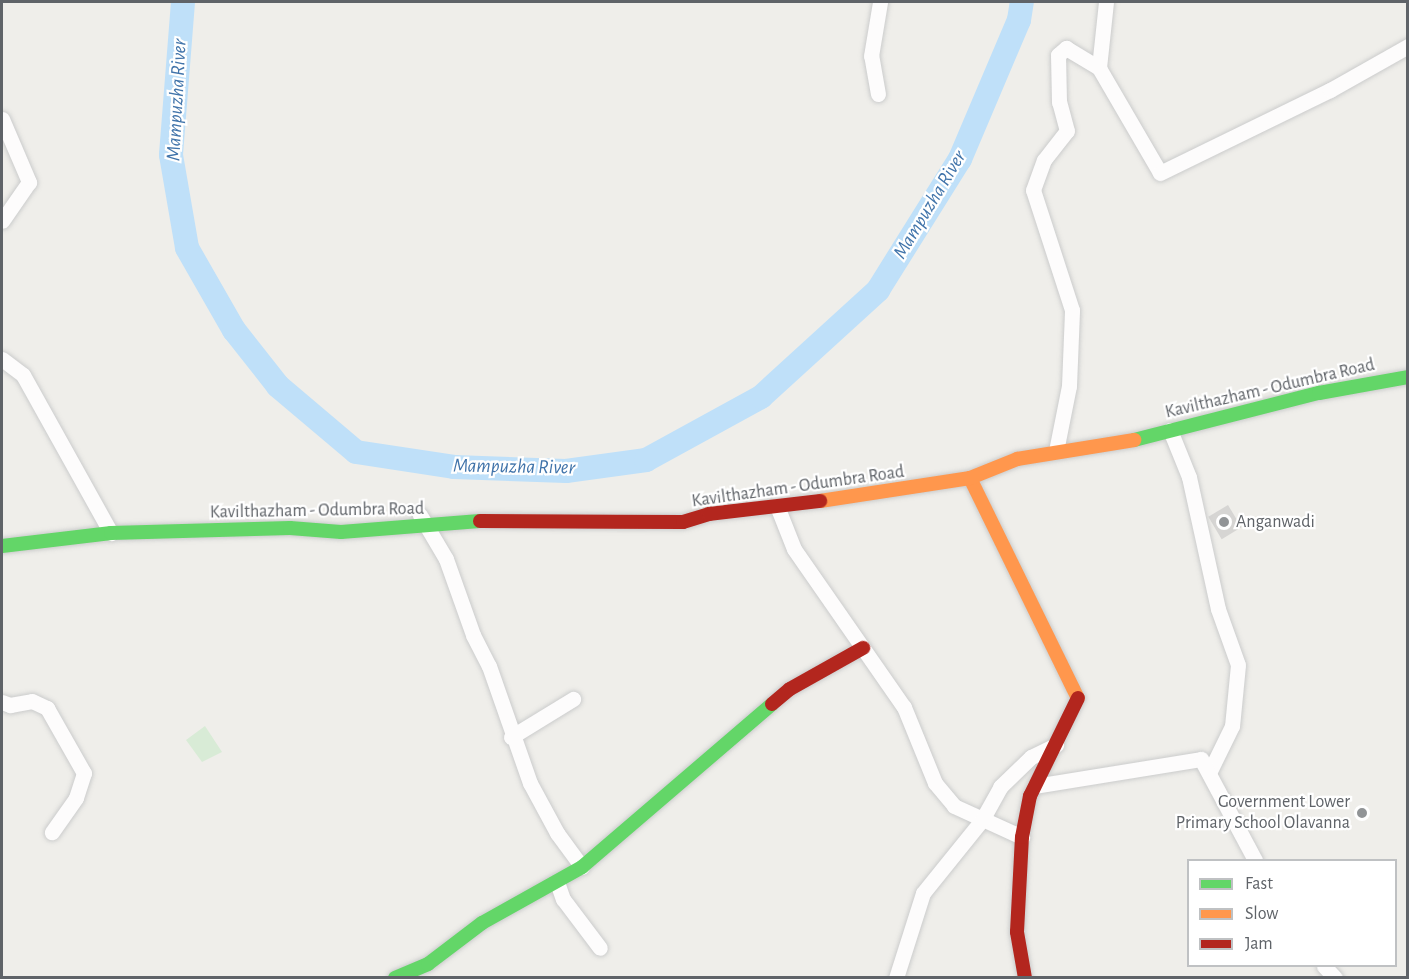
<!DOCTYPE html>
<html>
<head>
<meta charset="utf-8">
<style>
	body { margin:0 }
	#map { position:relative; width:1409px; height:979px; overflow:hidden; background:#efeeea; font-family:"Alegreya Sans",sans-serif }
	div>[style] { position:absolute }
	.green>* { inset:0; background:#d8ebd6 }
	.river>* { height:24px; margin:-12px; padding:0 12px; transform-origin:12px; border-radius:12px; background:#bfe0f9 }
	.building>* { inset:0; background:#d6d5d3; transform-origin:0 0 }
	.roads { filter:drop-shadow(0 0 2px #cbcccc) drop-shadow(0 0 2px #cbcccc) }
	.street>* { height:15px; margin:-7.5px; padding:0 7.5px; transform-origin:7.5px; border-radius:7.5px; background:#fdfcfc }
	.fast>* { height:14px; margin:-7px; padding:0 7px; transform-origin:7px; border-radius:7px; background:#63d668 }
	.slow>* { height:14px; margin:-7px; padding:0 7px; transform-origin:7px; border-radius:7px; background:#ff974d }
	.jam>* { height:14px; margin:-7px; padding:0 7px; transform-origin:7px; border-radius:7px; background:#b3261e }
	.dots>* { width:16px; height:16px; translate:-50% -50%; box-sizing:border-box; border:3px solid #fff; border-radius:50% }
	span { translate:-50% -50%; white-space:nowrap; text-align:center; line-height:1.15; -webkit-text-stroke:4.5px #fff; paint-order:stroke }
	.street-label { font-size:18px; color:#5f6368 }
	.poi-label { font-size:18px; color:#5f6368 }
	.left { translate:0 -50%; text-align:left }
	.right { translate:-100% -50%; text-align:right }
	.water-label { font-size:20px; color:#4174aa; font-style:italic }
	.frame { position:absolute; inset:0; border:3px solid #5f6368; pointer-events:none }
	.legend { position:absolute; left:1187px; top:859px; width:210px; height:108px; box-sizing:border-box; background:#fff; border:2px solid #bfc1c3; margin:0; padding:8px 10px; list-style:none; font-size:18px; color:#5f6368 }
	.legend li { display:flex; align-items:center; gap:12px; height:30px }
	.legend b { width:30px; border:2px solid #bfc1c3 }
</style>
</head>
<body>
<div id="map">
	<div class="green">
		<i style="clip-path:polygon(205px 726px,222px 752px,202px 762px,186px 740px)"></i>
	</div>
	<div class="river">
		<i style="left:183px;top:2px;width:153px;rotate:94.5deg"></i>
		<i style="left:171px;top:155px;width:94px;rotate:80.2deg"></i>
		<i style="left:187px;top:248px;width:95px;rotate:60.2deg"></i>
		<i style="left:234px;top:330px;width:71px;rotate:51.8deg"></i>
		<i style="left:278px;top:386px;width:102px;rotate:40.2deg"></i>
		<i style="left:356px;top:452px;width:99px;rotate:8.7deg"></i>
		<i style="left:454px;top:467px;width:112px;rotate:2deg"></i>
		<i style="left:566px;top:471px;width:81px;rotate:-7.8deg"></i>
		<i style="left:646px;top:460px;width:131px;rotate:-28.7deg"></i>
		<i style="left:761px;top:397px;width:159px;rotate:-42.4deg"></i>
		<i style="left:878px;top:290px;width:155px;rotate:-58deg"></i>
		<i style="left:960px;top:159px;width:151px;rotate:-67deg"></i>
		<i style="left:1019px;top:20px;width:18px;rotate:-81deg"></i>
	</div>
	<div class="building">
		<i style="left:1228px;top:505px;width:26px;height:23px;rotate:59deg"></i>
	</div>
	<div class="roads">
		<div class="street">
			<i style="left:1106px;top:2px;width:66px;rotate:96.1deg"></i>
			<i style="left:1099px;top:68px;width:121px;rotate:59.8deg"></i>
			<i style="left:1160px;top:173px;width:189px;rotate:-26deg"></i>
			<i style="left:1330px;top:90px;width:90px;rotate:-29.4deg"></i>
			<i style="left:878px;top:94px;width:39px;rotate:-100deg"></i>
			<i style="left:871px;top:56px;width:55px;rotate:-80.5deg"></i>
			<i style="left:2px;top:119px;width:69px;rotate:66.8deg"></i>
			<i style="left:29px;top:182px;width:47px;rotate:124.7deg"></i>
			<i style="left:2px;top:359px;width:26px;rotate:37deg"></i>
			<i style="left:23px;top:375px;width:181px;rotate:60.9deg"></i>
			<i style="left:1170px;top:430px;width:51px;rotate:68deg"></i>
			<i style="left:1189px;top:477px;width:135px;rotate:77.6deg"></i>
			<i style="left:1218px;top:609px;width:59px;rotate:70.3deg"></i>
			<i style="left:1238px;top:665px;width:61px;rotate:95.6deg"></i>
			<i style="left:1232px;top:726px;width:52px;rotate:116.1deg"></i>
			<i style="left:1056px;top:451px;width:66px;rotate:-78.7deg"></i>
			<i style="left:1069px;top:386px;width:76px;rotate:-87.7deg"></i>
			<i style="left:1072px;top:310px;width:126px;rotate:-108deg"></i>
			<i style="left:1033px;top:190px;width:32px;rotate:-70deg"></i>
			<i style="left:1044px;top:160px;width:37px;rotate:-52deg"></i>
			<i style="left:1067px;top:131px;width:30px;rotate:-105deg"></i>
			<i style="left:1059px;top:102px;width:47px;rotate:-91.2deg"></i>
			<i style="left:1058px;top:55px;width:11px;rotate:-41deg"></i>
			<i style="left:1066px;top:48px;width:39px;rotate:31deg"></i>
			<i style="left:777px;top:506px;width:46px;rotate:68.4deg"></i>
			<i style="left:794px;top:549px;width:193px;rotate:55.2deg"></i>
			<i style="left:904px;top:707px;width:82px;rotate:67.8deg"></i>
			<i style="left:935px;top:783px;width:30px;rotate:50deg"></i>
			<i style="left:954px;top:806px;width:75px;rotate:24.5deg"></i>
			<i style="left:420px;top:515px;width:51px;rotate:59.4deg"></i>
			<i style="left:446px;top:559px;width:81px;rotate:70.4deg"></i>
			<i style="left:473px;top:635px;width:35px;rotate:63deg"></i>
			<i style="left:489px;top:666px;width:124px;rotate:70.7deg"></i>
			<i style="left:530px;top:783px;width:57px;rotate:61.6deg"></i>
			<i style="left:557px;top:833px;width:42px;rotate:53.7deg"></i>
			<i style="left:2px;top:702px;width:9px;rotate:21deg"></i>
			<i style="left:10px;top:705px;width:22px;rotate:-10deg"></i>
			<i style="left:32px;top:701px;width:17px;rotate:25deg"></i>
			<i style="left:47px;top:708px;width:75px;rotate:60.4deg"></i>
			<i style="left:84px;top:773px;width:26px;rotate:108deg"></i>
			<i style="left:76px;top:798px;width:42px;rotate:125.2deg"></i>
			<i style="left:511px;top:737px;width:73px;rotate:-31.5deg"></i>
			<i style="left:1035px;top:786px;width:168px;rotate:-9.2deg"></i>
			<i style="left:1201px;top:759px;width:115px;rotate:61.9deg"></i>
			<i style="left:557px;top:882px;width:18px;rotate:71deg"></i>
			<i style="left:563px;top:899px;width:61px;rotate:52.9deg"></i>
			<i style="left:1324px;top:966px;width:16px;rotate:47deg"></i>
			<i style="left:896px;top:978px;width:89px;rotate:-72.4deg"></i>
			<i style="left:923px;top:893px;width:94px;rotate:-51.1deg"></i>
			<i style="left:982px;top:820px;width:38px;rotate:-61deg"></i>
			<i style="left:1000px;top:787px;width:43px;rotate:-44.1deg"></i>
			<i style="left:1031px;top:757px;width:28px;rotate:-26deg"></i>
		</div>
		<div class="fast">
			<i style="left:1134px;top:440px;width:191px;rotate:-14.3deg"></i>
			<i style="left:1319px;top:393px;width:90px;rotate:-10.2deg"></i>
			<i style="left:2px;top:546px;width:110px;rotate:-6.8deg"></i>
			<i style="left:111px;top:533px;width:179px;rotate:-1.6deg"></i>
			<i style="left:290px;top:528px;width:51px;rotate:4.5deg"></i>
			<i style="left:341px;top:532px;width:139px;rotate:-4.5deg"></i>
			<i style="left:395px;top:978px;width:36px;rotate:-23deg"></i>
			<i style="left:428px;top:964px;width:68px;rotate:-37.2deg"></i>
			<i style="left:482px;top:923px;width:115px;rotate:-29.2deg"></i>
			<i style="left:582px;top:867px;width:250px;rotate:-40.6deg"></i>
		</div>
		<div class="slow">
			<i style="left:970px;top:478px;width:245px;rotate:63.9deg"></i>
			<i style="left:820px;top:501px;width:152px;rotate:-8.7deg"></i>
			<i style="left:970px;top:478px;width:51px;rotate:-22deg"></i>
			<i style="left:1017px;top:459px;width:119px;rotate:-9.2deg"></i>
		</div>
		<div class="jam">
			<i style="left:480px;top:521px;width:203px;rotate:0.3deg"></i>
			<i style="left:683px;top:522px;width:27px;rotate:-17deg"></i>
			<i style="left:709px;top:514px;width:112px;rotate:-6.7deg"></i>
			<i style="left:772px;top:704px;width:23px;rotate:-40deg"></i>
			<i style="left:790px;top:689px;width:84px;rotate:-29.3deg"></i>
			<i style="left:1025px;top:978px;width:47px;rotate:-99.9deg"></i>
			<i style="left:1017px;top:932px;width:95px;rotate:-87deg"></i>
			<i style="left:1022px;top:837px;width:42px;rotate:-79deg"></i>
			<i style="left:1030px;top:796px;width:109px;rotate:-63.9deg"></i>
		</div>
	</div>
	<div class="dots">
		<i style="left:1224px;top:522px;background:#919496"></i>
		<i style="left:1362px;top:813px;background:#919496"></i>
	</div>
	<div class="street-label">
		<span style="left:1270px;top:389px;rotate:-13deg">Kavilthazham - Odumbra Road</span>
		<span style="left:798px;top:487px;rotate:-8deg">Kavilthazham - Odumbra Road</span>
		<span style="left:317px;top:511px;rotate:-1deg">Kavilthazham - Odumbra Road</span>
	</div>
	<div class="poi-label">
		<span class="left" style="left:1236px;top:522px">Anganwadi</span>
		<span class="right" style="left:1350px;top:813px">Government Lower<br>Primary School Olavanna</span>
	</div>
	<div class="water-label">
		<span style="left:177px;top:100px;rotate:-87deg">Mampuzha River</span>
		<span style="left:930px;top:205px;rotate:-59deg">Mampuzha River</span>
		<span style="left:514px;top:467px;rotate:1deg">Mampuzha River</span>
	</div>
	<div class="frame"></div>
	<ul class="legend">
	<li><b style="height:8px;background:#63d668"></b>Fast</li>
	<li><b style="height:8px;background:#ff974d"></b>Slow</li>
	<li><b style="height:8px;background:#b3261e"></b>Jam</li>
	</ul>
</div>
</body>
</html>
